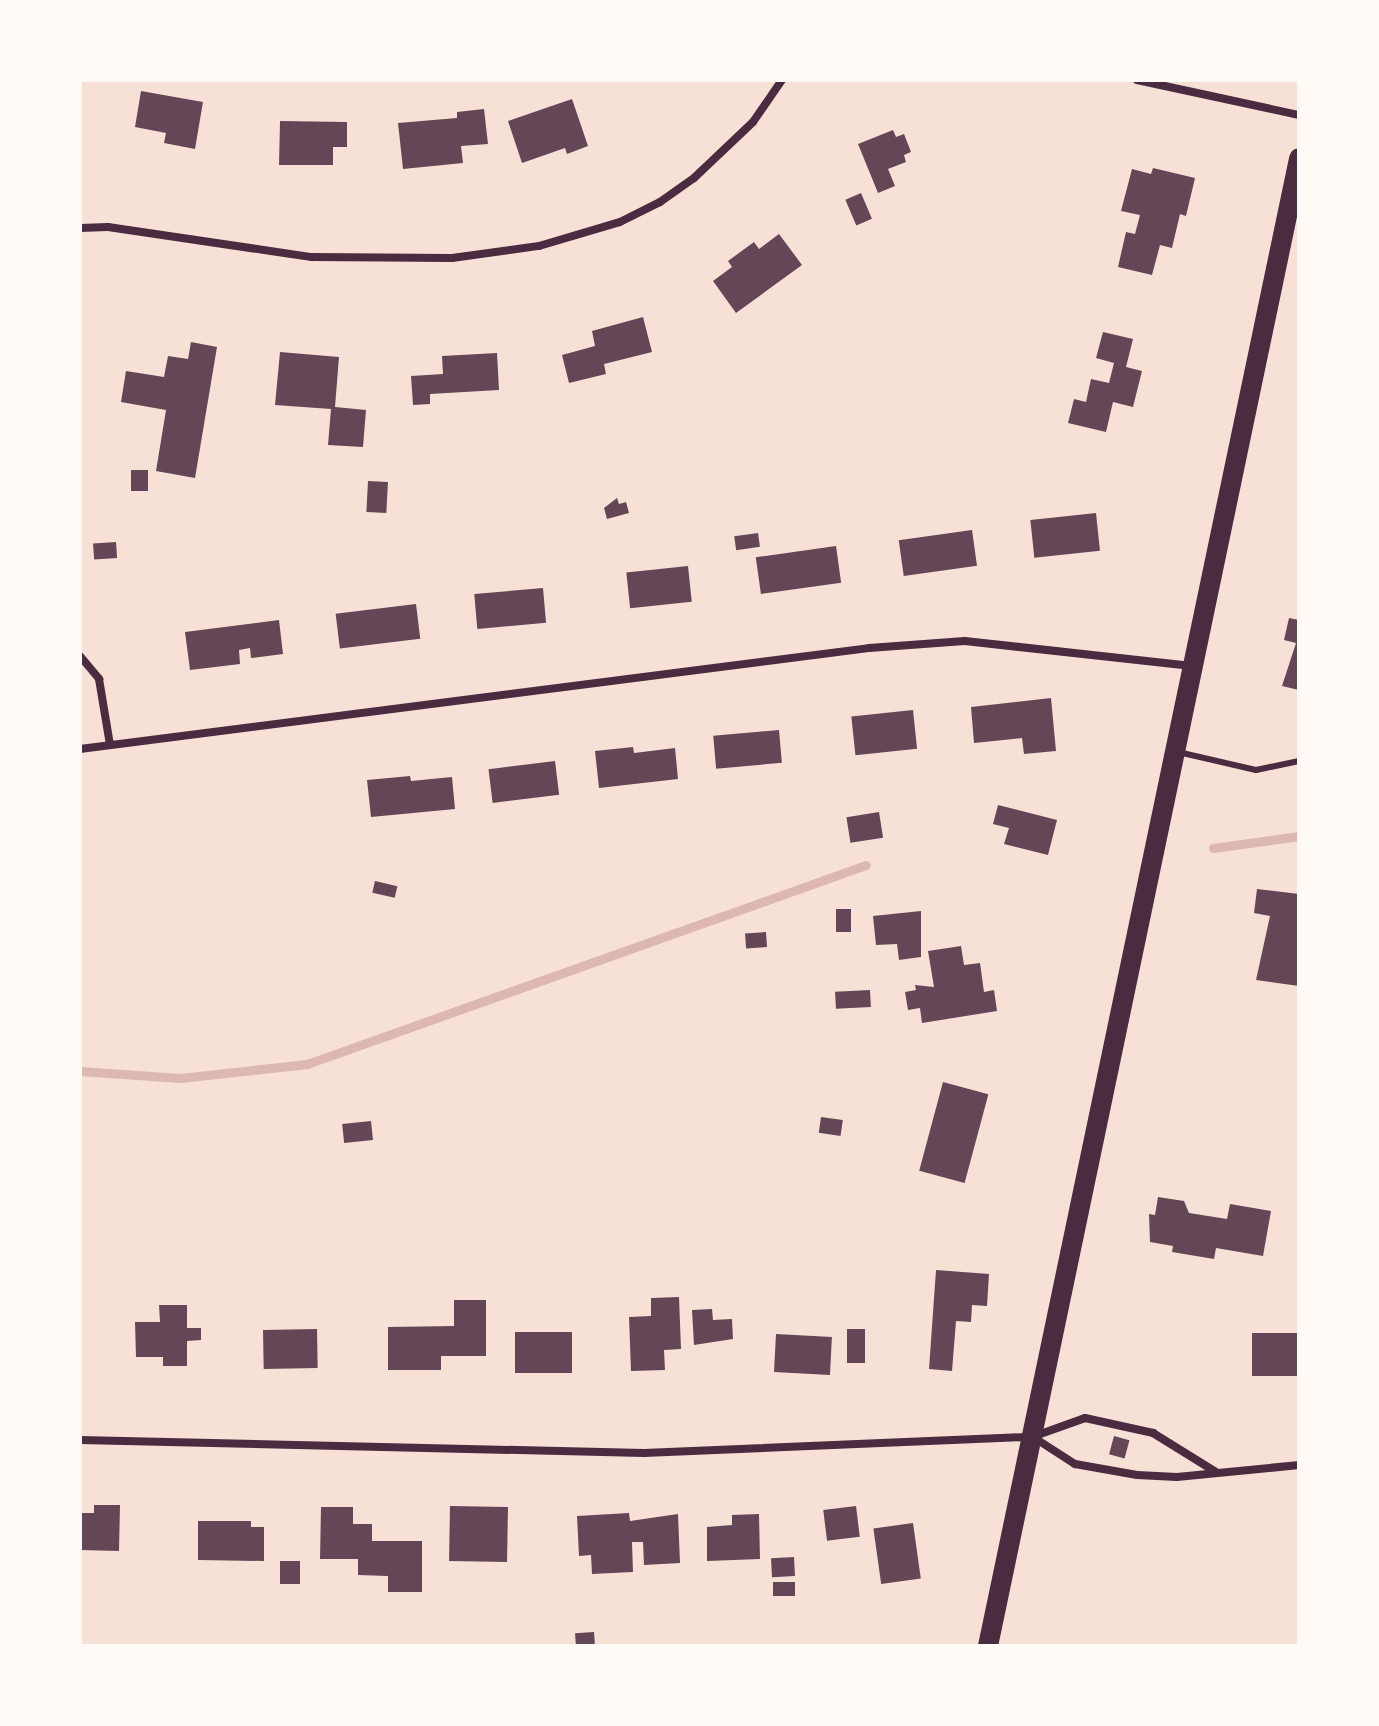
<!DOCTYPE html>
<html>
<head>
<meta charset="utf-8">
<style>
	body { margin:0 }
	#map { position:relative; width:1379px; height:1726px; overflow:hidden; background:#f7e1d7; font-family:"Public Sans",sans-serif }
	div>[style] { position:absolute }
	.stream>* { height:9px; margin:-4.5px; padding:0 4.5px; transform-origin:4.5px; border-radius:4.5px; background:#dcb8b0 }
	.building>* { inset:0; background:#644757; transform-origin:0 0 }
	.service>* { height:6px; margin:-3px; padding:0 3px; transform-origin:3px; border-radius:3px; background:#4a2c40 }
	.minor>* { height:8px; margin:-4px; padding:0 4px; transform-origin:4px; border-radius:4px; background:#4a2c40 }
	.primary>* { height:20px; margin:-10px; padding:0 10px; transform-origin:10px; border-radius:10px; background:#4a2c40 }
	span { translate:-50% -50%; white-space:nowrap; text-align:center; line-height:1.15; -webkit-text-stroke:6px #fffaf5; paint-order:stroke }
	.frame { position:absolute; inset:0; border:82px solid #fffaf5; pointer-events:none }
</style>
</head>
<body>
<div id="map">
	<div class="stream">
		<i style="left:1213px;top:848px;width:87px;rotate:-7.9deg"></i>
		<i style="left:80px;top:1071px;width:100px;rotate:4deg"></i>
		<i style="left:180px;top:1078px;width:128px;rotate:-6.3deg"></i>
		<i style="left:307px;top:1064px;width:593px;rotate:-19.6deg"></i>
	</div>
	<div class="building">
		<i style="clip-path:polygon(141px 91px,203px 102px,195px 149px,164px 143px,166px 133px,135px 127px)"></i>
		<i style="clip-path:polygon(572px 99px,588px 146px,567px 154px,565px 148px,522px 163px,508px 121px)"></i>
		<i style="clip-path:polygon(484px 109px,488px 144px,461px 146px,463px 163px,403px 169px,398px 123px,457px 118px,457px 112px)"></i>
		<i style="clip-path:polygon(280px 121px,347px 122px,347px 147px,333px 147px,333px 165px,279px 165px)"></i>
		<i style="clip-path:polygon(893px 130px,896px 137px,904px 134px,911px 152px,904px 155px,906px 162px,888px 169px,895px 186px,878px 193px,858px 144px)"></i>
		<i style="clip-path:polygon(1153px 168px,1195px 178px,1186px 216px,1180px 214px,1172px 248px,1160px 245px,1152px 275px,1118px 267px,1126px 232px,1135px 234px,1140px 215px,1121px 211px,1132px 169px,1151px 174px)"></i>
		<i style="left:861px;top:193px;width:28px;height:17px;rotate:67deg"></i>
		<i style="clip-path:polygon(779px 234px,802px 265px,736px 313px,713px 281px,732px 267px,728px 261px,754px 242px,759px 249px)"></i>
		<i style="clip-path:polygon(643px 317px,652px 352px,604px 364px,606px 374px,569px 383px,562px 355px,595px 346px,592px 331px)"></i>
		<i style="clip-path:polygon(1103px 332px,1133px 339px,1126px 367px,1142px 371px,1133px 407px,1113px 402px,1106px 432px,1068px 423px,1074px 399px,1086px 402px,1091px 379px,1109px 383px,1114px 363px,1096px 358px)"></i>
		<i style="clip-path:polygon(191px 342px,217px 347px,195px 478px,156px 471px,166px 410px,121px 402px,126px 371px,164px 377px,168px 356px,188px 359px)"></i>
		<i style="clip-path:polygon(280px 352px,339px 357px,335px 407px,366px 410px,363px 447px,328px 445px,331px 409px,275px 405px)"></i>
		<i style="clip-path:polygon(497px 353px,499px 390px,430px 394px,430px 404px,413px 405px,411px 376px,443px 374px,442px 356px)"></i>
		<i style="left:131px;top:470px;width:17px;height:21px"></i>
		<i style="left:368px;top:481px;width:20px;height:31px;rotate:3deg"></i>
		<i style="clip-path:polygon(617px 498px,619px 504px,626px 502px,629px 513px,607px 519px,604px 508px)"></i>
		<i style="left:1096px;top:513px;width:38px;height:66px;rotate:84deg"></i>
		<i style="left:972px;top:530px;width:36px;height:74px;rotate:82deg"></i>
		<i style="left:758px;top:533px;width:14px;height:24px;rotate:82deg"></i>
		<i style="left:116px;top:542px;width:16px;height:23px;rotate:86deg"></i>
		<i style="left:836px;top:546px;width:37px;height:81px;rotate:82deg"></i>
		<i style="left:688px;top:566px;width:36px;height:62px;rotate:84deg"></i>
		<i style="left:543px;top:588px;width:35px;height:69px;rotate:85deg"></i>
		<i style="left:416px;top:604px;width:35px;height:81px;rotate:83deg"></i>
		<i style="clip-path:polygon(1289px 618px,1299px 620px,1299px 690px,1282px 686px,1296px 643px,1284px 640px)"></i>
		<i style="clip-path:polygon(279px 620px,283px 654px,251px 658px,250px 648px,239px 650px,240px 664px,190px 670px,185px 632px)"></i>
		<i style="clip-path:polygon(1051px 698px,1056px 751px,1024px 754px,1022px 738px,974px 743px,971px 707px)"></i>
		<i style="left:913px;top:710px;width:39px;height:62px;rotate:84deg"></i>
		<i style="left:779px;top:730px;width:33px;height:66px;rotate:85deg"></i>
		<i style="clip-path:polygon(633px 747px,634px 753px,675px 748px,678px 779px,599px 788px,595px 751px)"></i>
		<i style="left:555px;top:761px;width:34px;height:67px;rotate:83deg"></i>
		<i style="clip-path:polygon(410px 776px,411px 781px,452px 777px,455px 809px,371px 817px,367px 780px)"></i>
		<i style="clip-path:polygon(998px 805px,1057px 820px,1048px 855px,1004px 844px,1009px 828px,993px 824px)"></i>
		<i style="left:879px;top:812px;width:26px;height:33px;rotate:81deg"></i>
		<i style="left:375px;top:881px;width:23px;height:12px;rotate:13deg"></i>
		<i style="clip-path:polygon(1257px 889px,1299px 894px,1299px 986px,1256px 980px,1270px 916px,1254px 913px)"></i>
		<i style="left:836px;top:909px;width:15px;height:23px"></i>
		<i style="clip-path:polygon(921px 911px,921px 957px,899px 960px,897px 944px,876px 945px,873px 916px)"></i>
		<i style="left:766px;top:932px;width:15px;height:21px;rotate:86deg"></i>
		<i style="clip-path:polygon(961px 946px,964px 965px,980px 963px,984px 992px,994px 990px,997px 1011px,922px 1023px,920px 1008px,908px 1010px,905px 992px,916px 990px,915px 985px,934px 987px,928px 951px)"></i>
		<i style="left:870px;top:990px;width:17px;height:35px;rotate:87deg"></i>
		<i style="left:943px;top:1082px;width:47px;height:92px;rotate:15deg"></i>
		<i style="left:821px;top:1117px;width:22px;height:16px;rotate:8deg"></i>
		<i style="left:371px;top:1121px;width:19px;height:29px;rotate:84deg"></i>
		<i style="clip-path:polygon(1158px 1197px,1184px 1201px,1189px 1213px,1227px 1219px,1230px 1204px,1271px 1211px,1263px 1256px,1216px 1248px,1214px 1259px,1172px 1252px,1173px 1246px,1150px 1242px,1149px 1214px,1155px 1215px)"></i>
		<i style="clip-path:polygon(936px 1270px,989px 1274px,987px 1306px,972px 1305px,971px 1322px,956px 1321px,952px 1371px,929px 1369px)"></i>
		<i style="clip-path:polygon(679px 1297px,681px 1349px,664px 1350px,665px 1370px,631px 1371px,629px 1317px,651px 1316px,651px 1298px)"></i>
		<i style="clip-path:polygon(454px 1300px,486px 1300px,486px 1356px,441px 1356px,441px 1370px,388px 1370px,388px 1327px,454px 1326px)"></i>
		<i style="clip-path:polygon(159px 1305px,187px 1305px,187px 1328px,201px 1328px,201px 1340px,187px 1341px,187px 1366px,163px 1366px,163px 1357px,136px 1357px,135px 1322px,160px 1322px)"></i>
		<i style="clip-path:polygon(712px 1309px,713px 1320px,732px 1319px,733px 1339px,694px 1345px,692px 1310px)"></i>
		<i style="left:317px;top:1329px;width:39px;height:54px;rotate:89deg"></i>
		<i style="left:847px;top:1329px;width:18px;height:34px"></i>
		<i style="left:572px;top:1332px;width:41px;height:57px;rotate:90deg"></i>
		<i style="left:1299px;top:1333px;width:43px;height:47px;rotate:90deg"></i>
		<i style="left:776px;top:1334px;width:56px;height:38px;rotate:3deg"></i>
		<i style="left:1114px;top:1436px;width:16px;height:19px;rotate:15deg"></i>
		<i style="clip-path:polygon(94px 1505px,120px 1505px,119px 1551px,80px 1550px,80px 1513px,94px 1513px)"></i>
		<i style="left:450px;top:1506px;width:58px;height:55px;rotate:1deg"></i>
		<i style="left:856px;top:1506px;width:31px;height:33px;rotate:83deg"></i>
		<i style="clip-path:polygon(321px 1507px,353px 1507px,353px 1524px,372px 1524px,372px 1541px,422px 1541px,422px 1592px,388px 1592px,388px 1576px,358px 1575px,358px 1559px,320px 1559px)"></i>
		<i style="clip-path:polygon(629px 1513px,630px 1521px,678px 1514px,680px 1563px,644px 1565px,643px 1542px,632px 1542px,633px 1572px,592px 1574px,591px 1555px,579px 1556px,577px 1516px)"></i>
		<i style="clip-path:polygon(759px 1514px,760px 1559px,707px 1561px,707px 1527px,732px 1525px,732px 1515px)"></i>
		<i style="clip-path:polygon(198px 1521px,251px 1521px,251px 1527px,264px 1527px,264px 1561px,198px 1560px)"></i>
		<i style="left:913px;top:1523px;width:56px;height:40px;rotate:82deg"></i>
		<i style="left:794px;top:1557px;width:19px;height:23px;rotate:87deg"></i>
		<i style="left:300px;top:1561px;width:23px;height:20px;rotate:90deg"></i>
		<i style="left:773px;top:1582px;width:22px;height:14px"></i>
		<i style="left:594px;top:1632px;width:14px;height:19px;rotate:86deg"></i>
	</div>
	<div class="service">
		<i style="left:1178px;top:752px;width:80px;rotate:13deg"></i>
		<i style="left:1256px;top:770px;width:44px;rotate:-11.8deg"></i>
	</div>
	<div class="minor">
		<i style="left:1137px;top:80px;width:166px;rotate:12.2deg"></i>
		<i style="left:80px;top:228px;width:28px;rotate:-2deg"></i>
		<i style="left:108px;top:227px;width:206px;rotate:8.4deg"></i>
		<i style="left:312px;top:257px;width:140px;rotate:0.4deg"></i>
		<i style="left:452px;top:258px;width:88px;rotate:-7.9deg"></i>
		<i style="left:539px;top:246px;width:84px;rotate:-16.5deg"></i>
		<i style="left:620px;top:222px;width:45px;rotate:-26.6deg"></i>
		<i style="left:660px;top:202px;width:42px;rotate:-35.2deg"></i>
		<i style="left:694px;top:178px;width:81px;rotate:-43.5deg"></i>
		<i style="left:753px;top:122px;width:51px;rotate:-55.4deg"></i>
		<i style="left:80px;top:656px;width:30px;rotate:50deg"></i>
		<i style="left:99px;top:679px;width:67px;rotate:80.5deg"></i>
		<i style="left:80px;top:749px;width:795px;rotate:-7.29deg"></i>
		<i style="left:869px;top:648px;width:96px;rotate:-4.2deg"></i>
		<i style="left:965px;top:641px;width:226px;rotate:6.3deg"></i>
		<i style="left:1033px;top:1437px;width:50px;rotate:32.7deg"></i>
		<i style="left:1075px;top:1464px;width:63px;rotate:10.1deg"></i>
		<i style="left:1137px;top:1475px;width:40px;rotate:2.9deg"></i>
		<i style="left:1177px;top:1477px;width:123px;rotate:-5.6deg"></i>
		<i style="left:80px;top:1440px;width:564px;rotate:1.32deg"></i>
		<i style="left:644px;top:1453px;width:388px;rotate:-2.4deg"></i>
		<i style="left:1032px;top:1437px;width:56px;rotate:-19.7deg"></i>
		<i style="left:1085px;top:1418px;width:70px;rotate:12.4deg"></i>
		<i style="left:1153px;top:1433px;width:74px;rotate:31.8deg"></i>
	</div>
	<div class="primary">
		<i style="left:988px;top:1646px;width:1520px;rotate:-78.19deg"></i>
	</div>
	<div class="frame"></div>
</div>
</body>
</html>
